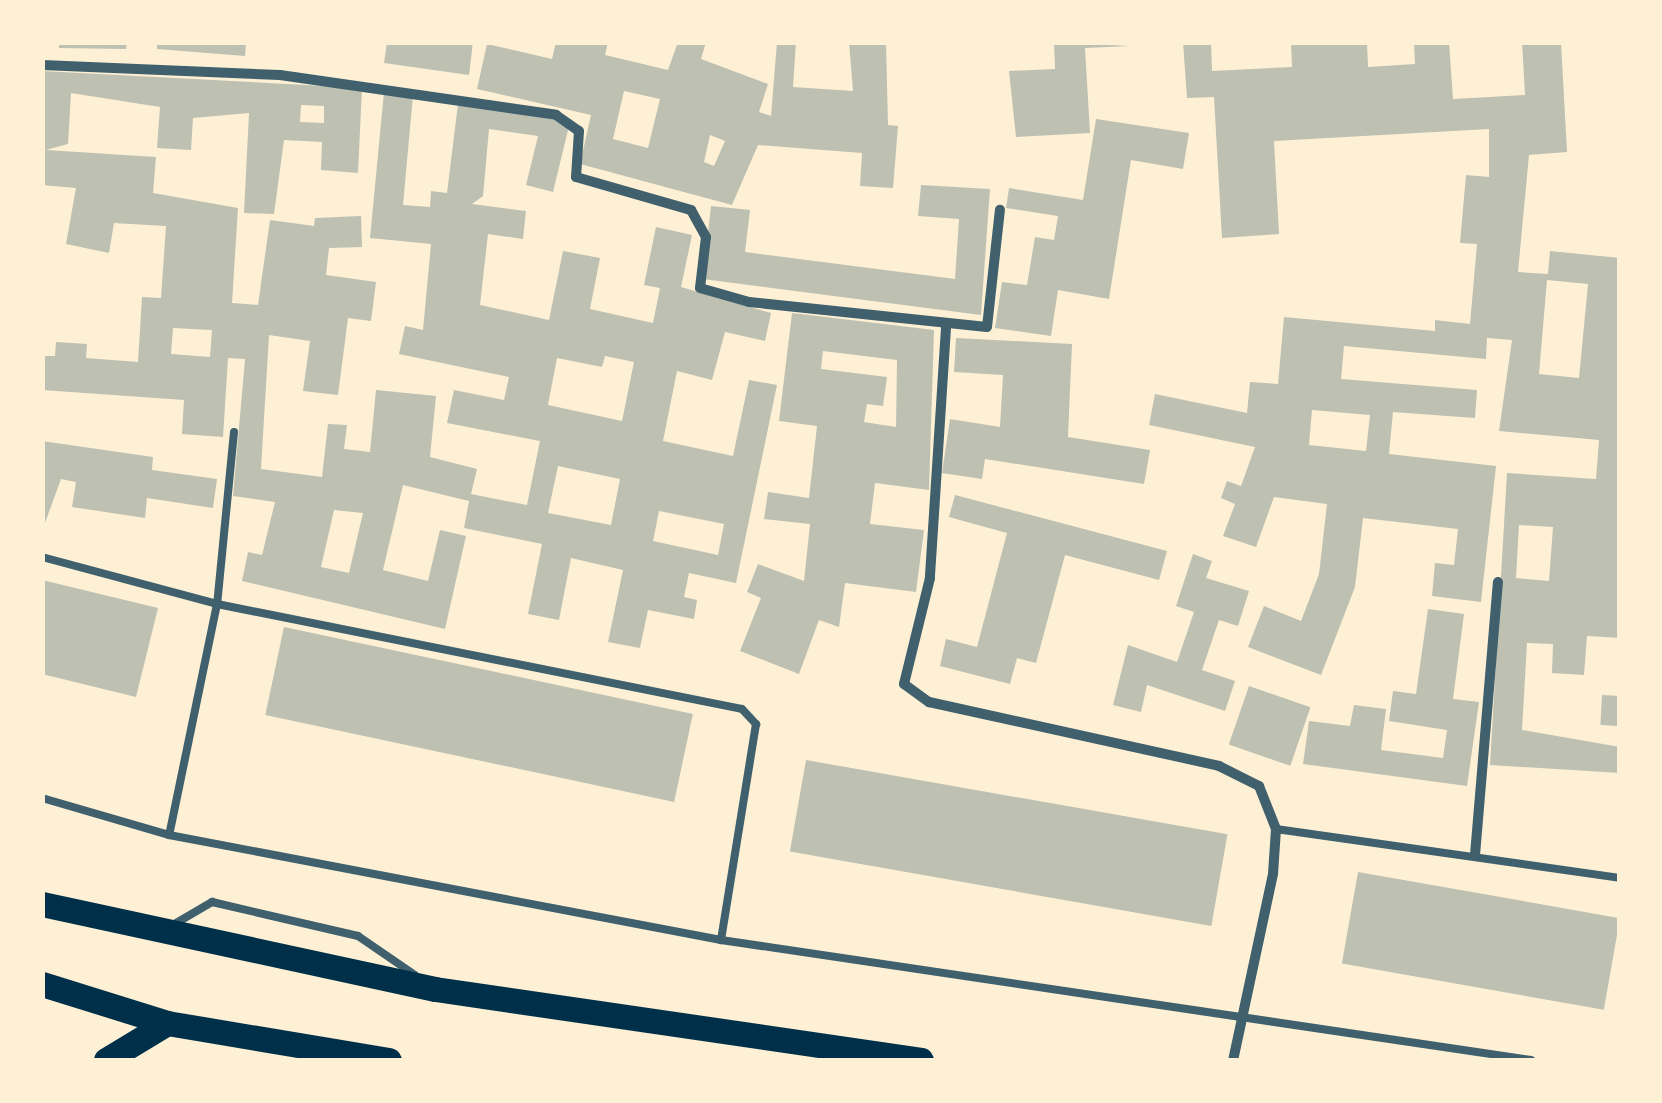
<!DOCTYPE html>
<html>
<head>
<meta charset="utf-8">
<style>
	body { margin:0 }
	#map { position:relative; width:1662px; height:1103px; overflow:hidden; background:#fdf0d5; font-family:"DM Sans",sans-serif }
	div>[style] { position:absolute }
	.building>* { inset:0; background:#bec0b2; transform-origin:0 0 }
	.service>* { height:8px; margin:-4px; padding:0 4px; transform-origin:4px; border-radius:4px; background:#3f606c }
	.minor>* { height:10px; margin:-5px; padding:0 5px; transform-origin:5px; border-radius:5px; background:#3f606c }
	.primary>* { height:25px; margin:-12.5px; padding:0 12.5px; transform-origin:12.5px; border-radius:12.5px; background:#003049 }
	span { translate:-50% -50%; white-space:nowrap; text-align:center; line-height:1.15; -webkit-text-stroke:8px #fdf0d5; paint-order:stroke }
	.frame { position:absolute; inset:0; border:45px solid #fdf0d5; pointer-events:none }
</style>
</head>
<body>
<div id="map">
	<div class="building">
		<i style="clip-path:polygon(59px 42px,127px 42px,126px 49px,59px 48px)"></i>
		<i style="clip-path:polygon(157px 42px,246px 42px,245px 56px,157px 49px)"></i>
		<i style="clip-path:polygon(387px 42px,473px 42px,469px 75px,384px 63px)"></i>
		<i style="clip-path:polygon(evenodd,556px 42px,608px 42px,605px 55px,668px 70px,678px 42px,706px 42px,701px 59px,768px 84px,759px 112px,771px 116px,777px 42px,796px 42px,793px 87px,853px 91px,849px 42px,886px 42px,888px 125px,898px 126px,893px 188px,860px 186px,862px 153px,758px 145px,732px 205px,580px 164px,591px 115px,477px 89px,487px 44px,552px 59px,556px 42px,624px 91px,660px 99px,648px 148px,613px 139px,624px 91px,556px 42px,710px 135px,725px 141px,714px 166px,704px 162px,710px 135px)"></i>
		<i style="clip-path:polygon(1054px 42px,1130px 46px,1085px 48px,1090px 133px,1016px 137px,1009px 71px,1055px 69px)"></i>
		<i style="clip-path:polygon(evenodd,1183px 42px,1211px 42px,1212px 71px,1292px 67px,1291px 42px,1367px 42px,1368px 67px,1415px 64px,1414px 42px,1449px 42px,1453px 99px,1525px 95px,1522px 42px,1561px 42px,1567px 152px,1529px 155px,1518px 272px,1548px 274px,1550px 251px,1620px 258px,1620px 638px,1587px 636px,1584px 675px,1552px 673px,1553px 644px,1527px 643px,1522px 730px,1620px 747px,1620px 773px,1490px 765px,1507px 473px,1596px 479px,1599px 440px,1499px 431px,1512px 340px,1487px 338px,1486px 359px,1344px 346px,1341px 379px,1477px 390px,1475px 418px,1393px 412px,1389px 454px,1496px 466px,1481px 602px,1432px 596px,1435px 563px,1454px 565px,1458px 529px,1363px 518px,1355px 587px,1321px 675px,1248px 647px,1264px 606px,1301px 621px,1319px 574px,1327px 504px,1274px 497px,1256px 547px,1223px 536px,1235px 504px,1221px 498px,1227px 481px,1241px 486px,1255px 447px,1149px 425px,1155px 394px,1247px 413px,1250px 382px,1278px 384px,1284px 317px,1435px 331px,1435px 320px,1470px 324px,1477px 244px,1460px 243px,1466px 175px,1489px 177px,1489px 129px,1274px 141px,1279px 234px,1222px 238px,1214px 97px,1187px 98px,1183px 42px,1547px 280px,1588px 284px,1579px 378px,1539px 374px,1547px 280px,1183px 42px,1312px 410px,1370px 415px,1366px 451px,1309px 445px,1312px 410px,1183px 42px,1519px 525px,1553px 527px,1549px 581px,1516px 578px,1519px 525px)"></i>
		<i style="clip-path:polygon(evenodd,42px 71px,362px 88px,358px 173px,321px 170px,322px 142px,284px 140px,274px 214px,244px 213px,249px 113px,193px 118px,191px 150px,157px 148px,160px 107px,71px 93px,68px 144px,46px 150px,156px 157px,153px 193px,238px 208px,232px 303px,258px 305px,270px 220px,314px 226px,315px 218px,361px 216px,362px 247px,329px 248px,326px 275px,376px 282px,371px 321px,348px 318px,338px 395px,303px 391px,310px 341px,269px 335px,261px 469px,322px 477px,328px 424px,347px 425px,344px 449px,370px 452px,376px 390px,436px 396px,430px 457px,477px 469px,471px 494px,527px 505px,540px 441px,447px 423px,454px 390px,504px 400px,509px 377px,399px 354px,405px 326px,423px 330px,431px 244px,370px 238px,384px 92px,413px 95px,403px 205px,430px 207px,431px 191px,447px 193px,458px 104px,570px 122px,553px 192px,526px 185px,538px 136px,489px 129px,483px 196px,472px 204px,526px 211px,523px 239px,488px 234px,480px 305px,549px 320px,563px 251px,600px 258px,590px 309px,653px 323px,660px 288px,644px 285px,656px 227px,692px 235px,681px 287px,771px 313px,765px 341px,725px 332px,712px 380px,677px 371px,663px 441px,733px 456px,749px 380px,777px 385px,736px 583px,689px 573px,684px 597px,697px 600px,694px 619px,648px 610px,640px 648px,608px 642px,623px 570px,571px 558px,559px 620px,528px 614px,542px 544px,464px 528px,469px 501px,403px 485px,383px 570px,428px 581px,440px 530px,466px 536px,445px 629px,242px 581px,248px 552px,262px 555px,275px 502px,233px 496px,245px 359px,228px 358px,223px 437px,182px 434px,184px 400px,42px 390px,42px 356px,55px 356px,56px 342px,87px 344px,86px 358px,138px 362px,142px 297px,161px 298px,166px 226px,114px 223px,109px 253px,66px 244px,76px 188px,42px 185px,42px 71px,301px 105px,324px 106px,324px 123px,300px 122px,301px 105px,42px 71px,173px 328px,212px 330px,210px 357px,171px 354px,173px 328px,42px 71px,605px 356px,634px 362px,622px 421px,548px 405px,557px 358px,602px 367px,605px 356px,42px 71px,558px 466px,620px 479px,611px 525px,548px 513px,558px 466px,42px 71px,334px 510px,363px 513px,349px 573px,321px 567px,334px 510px,42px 71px,659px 511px,724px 524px,718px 555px,653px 541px,659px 511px)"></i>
		<i style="clip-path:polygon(1096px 119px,1189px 133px,1183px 169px,1131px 160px,1109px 299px,1058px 290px,1051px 336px,995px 328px,1002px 282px,1027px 285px,1035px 237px,1054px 240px,1058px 216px,1006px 208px,1009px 188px,1083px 200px)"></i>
		<i style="clip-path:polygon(921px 185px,990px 189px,981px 315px,703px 279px,711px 206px,750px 210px,745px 252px,955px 279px,959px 219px,918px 216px)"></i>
		<i style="clip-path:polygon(evenodd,792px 313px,934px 330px,929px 490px,875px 483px,870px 524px,924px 530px,916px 592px,845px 583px,839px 627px,819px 620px,799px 674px,740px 651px,761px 598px,747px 592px,758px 564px,804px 581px,810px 524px,764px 519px,768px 492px,809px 498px,817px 426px,779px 421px,792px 313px,823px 351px,897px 360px,896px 427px,864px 422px,867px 404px,883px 406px,887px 377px,821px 369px,823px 351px)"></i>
		<i style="clip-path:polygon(956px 338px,1072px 344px,1068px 437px,1150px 450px,1144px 484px,985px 459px,982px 479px,942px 473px,950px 419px,1000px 427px,1003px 375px,954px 372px)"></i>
		<i style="clip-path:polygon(42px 441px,153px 457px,152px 470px,217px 479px,213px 508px,147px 498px,145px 518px,72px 507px,76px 482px,61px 479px,42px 531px)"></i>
		<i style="clip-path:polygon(955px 495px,1167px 551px,1159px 580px,1065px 555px,1036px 663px,1017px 658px,1010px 684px,940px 666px,946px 639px,977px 647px,1007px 533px,949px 517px)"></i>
		<i style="clip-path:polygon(1193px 554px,1212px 561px,1206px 578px,1249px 591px,1238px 626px,1219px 620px,1202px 670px,1235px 681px,1225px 711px,1147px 685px,1141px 712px,1113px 705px,1128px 645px,1177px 662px,1194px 612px,1176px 606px)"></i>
		<i style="clip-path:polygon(42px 580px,158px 608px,136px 697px,42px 674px)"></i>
		<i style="clip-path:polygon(1428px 609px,1464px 614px,1453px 699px,1479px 702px,1467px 786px,1303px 764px,1309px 721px,1350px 726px,1354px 705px,1386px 709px,1381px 750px,1443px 758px,1447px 730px,1389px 721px,1393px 691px,1416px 694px)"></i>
		<i style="left:284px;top:627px;width:418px;height:90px;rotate:12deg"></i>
		<i style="left:1249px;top:686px;width:65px;height:62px;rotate:19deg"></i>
		<i style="left:1602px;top:695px;width:18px;height:30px;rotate:3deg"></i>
		<i style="left:806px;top:760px;width:428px;height:93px;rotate:10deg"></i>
		<i style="left:1358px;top:872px;width:266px;height:93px;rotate:10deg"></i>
	</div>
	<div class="service">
		<i style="left:234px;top:432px;width:173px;rotate:95.6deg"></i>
		<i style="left:217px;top:604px;width:535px;rotate:11.31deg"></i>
		<i style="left:742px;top:709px;width:21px;rotate:47deg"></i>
		<i style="left:756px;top:724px;width:219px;rotate:99.2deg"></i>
		<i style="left:42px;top:557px;width:181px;rotate:15deg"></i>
		<i style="left:217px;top:604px;width:236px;rotate:101.7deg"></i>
		<i style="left:42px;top:798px;width:132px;rotate:16.2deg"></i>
		<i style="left:169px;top:835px;width:562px;rotate:10.77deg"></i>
		<i style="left:721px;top:940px;width:819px;rotate:8.43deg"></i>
		<i style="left:1276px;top:829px;width:347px;rotate:8.1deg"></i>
		<i style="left:171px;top:926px;width:48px;rotate:-30.3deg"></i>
		<i style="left:212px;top:902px;width:150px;rotate:13.1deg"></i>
		<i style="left:358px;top:936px;width:69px;rotate:34.4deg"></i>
	</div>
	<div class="minor">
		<i style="left:42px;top:65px;width:238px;rotate:2.4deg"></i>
		<i style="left:280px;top:75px;width:279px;rotate:8.2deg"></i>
		<i style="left:556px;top:115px;width:28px;rotate:35deg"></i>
		<i style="left:579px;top:131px;width:46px;rotate:93.7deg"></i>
		<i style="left:576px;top:177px;width:120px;rotate:16deg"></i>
		<i style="left:691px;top:210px;width:31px;rotate:61deg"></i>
		<i style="left:706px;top:237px;width:51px;rotate:96.7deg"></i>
		<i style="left:700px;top:288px;width:51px;rotate:15.9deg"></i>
		<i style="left:749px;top:302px;width:239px;rotate:6deg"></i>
		<i style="left:987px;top:327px;width:118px;rotate:-83.7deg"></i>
		<i style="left:946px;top:328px;width:251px;rotate:93.7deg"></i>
		<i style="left:930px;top:578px;width:109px;rotate:103.8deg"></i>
		<i style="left:904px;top:684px;width:31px;rotate:36deg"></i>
		<i style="left:929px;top:702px;width:297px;rotate:12.4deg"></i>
		<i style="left:1219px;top:766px;width:45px;rotate:26.6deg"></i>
		<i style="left:1259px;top:786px;width:46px;rotate:68.4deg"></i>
		<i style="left:1276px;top:829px;width:45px;rotate:93.8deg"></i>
		<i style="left:1273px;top:874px;width:190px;rotate:102.1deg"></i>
		<i style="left:1475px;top:855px;width:274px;rotate:-85.2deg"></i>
	</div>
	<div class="primary">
		<i style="left:42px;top:904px;width:402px;rotate:12.2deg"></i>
		<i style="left:435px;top:989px;width:491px;rotate:8.3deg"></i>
		<i style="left:42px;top:984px;width:131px;rotate:17.3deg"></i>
		<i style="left:167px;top:1023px;width:225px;rotate:9.5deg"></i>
		<i style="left:106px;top:1060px;width:71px;rotate:-31.2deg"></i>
	</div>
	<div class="frame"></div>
</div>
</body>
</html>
